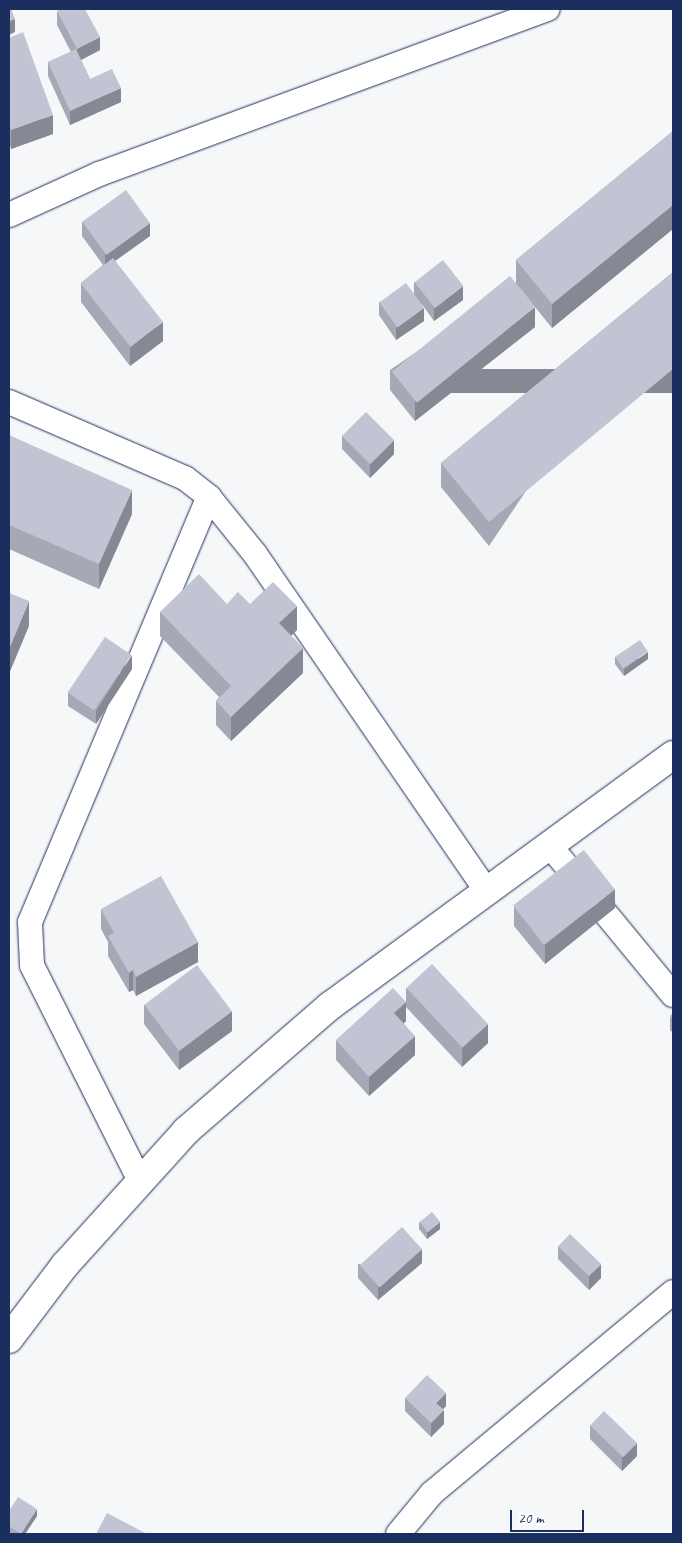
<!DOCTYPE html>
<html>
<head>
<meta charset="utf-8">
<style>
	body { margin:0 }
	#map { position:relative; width:682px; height:1543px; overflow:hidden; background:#f6f7f9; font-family:Caveat,sans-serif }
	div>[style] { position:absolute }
	.roads { filter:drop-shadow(0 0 1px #1b2f5e) drop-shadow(0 0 1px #1b2f5e) }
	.street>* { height:24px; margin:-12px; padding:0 12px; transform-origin:12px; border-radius:12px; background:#fff }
	.secondary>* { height:28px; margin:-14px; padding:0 14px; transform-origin:14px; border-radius:14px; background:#fff }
	.wall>* { inset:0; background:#a5a9b5 }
	.shaded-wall>* { inset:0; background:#868994; transform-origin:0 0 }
	.building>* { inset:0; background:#c0c4d3; transform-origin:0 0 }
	span { translate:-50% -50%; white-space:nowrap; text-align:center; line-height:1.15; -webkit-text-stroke:5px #fff; paint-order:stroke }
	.frame { position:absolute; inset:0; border:10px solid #1b2f5e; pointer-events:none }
	.scale { position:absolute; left:510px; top:1510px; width:74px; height:22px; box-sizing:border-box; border:2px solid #1b2f5e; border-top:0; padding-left:6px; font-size:15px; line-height:18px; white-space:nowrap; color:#1b2f5e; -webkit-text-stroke:4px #fff; paint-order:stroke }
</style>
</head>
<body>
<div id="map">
	<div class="roads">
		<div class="street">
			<i style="left:9px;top:215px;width:99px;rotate:-24.5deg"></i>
			<i style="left:99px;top:174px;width:478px;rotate:-20.2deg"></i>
			<i style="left:9px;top:402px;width:192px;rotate:23.4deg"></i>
			<i style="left:185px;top:478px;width:31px;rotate:38deg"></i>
			<i style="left:209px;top:497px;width:73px;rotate:51.1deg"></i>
			<i style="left:255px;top:554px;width:410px;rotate:55.5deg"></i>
			<i style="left:550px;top:846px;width:193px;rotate:50.5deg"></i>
			<i style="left:140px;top:1181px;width:241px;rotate:-116.6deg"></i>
			<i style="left:32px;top:965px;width:43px;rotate:-92.7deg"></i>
			<i style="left:30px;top:922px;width:461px;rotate:-67.2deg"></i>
			<i style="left:398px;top:1534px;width:53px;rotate:-50.3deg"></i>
			<i style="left:432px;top:1493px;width:314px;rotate:-39.8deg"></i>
		</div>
		<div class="secondary">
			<i style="left:9px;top:1339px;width:93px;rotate:-52.9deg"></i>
			<i style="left:65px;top:1265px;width:181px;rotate:-47.9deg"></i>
			<i style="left:186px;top:1131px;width:191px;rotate:-41deg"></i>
			<i style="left:330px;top:1006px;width:425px;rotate:-36.2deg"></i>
		</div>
	</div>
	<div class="wall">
		<i style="clip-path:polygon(57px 11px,100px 50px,81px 60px,90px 79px,121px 102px,70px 125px,48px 76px,48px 62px,71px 52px,57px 25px)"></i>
		<i style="clip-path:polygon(9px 38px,53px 134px,11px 149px,9px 142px)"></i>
		<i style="clip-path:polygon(673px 131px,673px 229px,552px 328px,518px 286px,535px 327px,415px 421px,390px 390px,390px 370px,516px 284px,516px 260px)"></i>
		<i style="clip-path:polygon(82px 222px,150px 236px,115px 261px,163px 341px,130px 366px,81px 302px,81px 283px,103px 265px,82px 236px)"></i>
		<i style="clip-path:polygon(673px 272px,489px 546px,441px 487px,441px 463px)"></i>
		<i style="clip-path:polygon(414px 282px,463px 300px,434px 321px,421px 303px,424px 321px,396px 340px,379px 315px,379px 302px,414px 294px)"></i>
		<i style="clip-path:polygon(9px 435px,132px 514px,99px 589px,9px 549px)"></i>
		<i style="clip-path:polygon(342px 436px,394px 454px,370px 478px,342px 449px)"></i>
		<i style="clip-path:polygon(227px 604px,250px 604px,297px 630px,291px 636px,303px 673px,231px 741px,216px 725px,216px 701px,219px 697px,160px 636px,160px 612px)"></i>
		<i style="clip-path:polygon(615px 657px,648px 659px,624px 676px,615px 664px)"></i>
		<i style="clip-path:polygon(132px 669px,96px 724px,68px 706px,68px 693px)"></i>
		<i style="clip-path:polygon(514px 907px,615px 908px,545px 964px,514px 926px)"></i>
		<i style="clip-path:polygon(101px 909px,198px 962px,136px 996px,133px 990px,129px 992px,108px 956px,108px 942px,101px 929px)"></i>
		<i style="clip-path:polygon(406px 988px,488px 1043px,462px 1067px,406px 1007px,406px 1021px,404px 1023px,415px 1055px,369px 1096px,336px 1060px,336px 1040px,406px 1002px)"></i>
		<i style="clip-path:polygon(144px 1005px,232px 1031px,179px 1070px,144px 1024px)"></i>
		<i style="clip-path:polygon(673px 1013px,673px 1033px,670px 1030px,670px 1016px)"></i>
		<i style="clip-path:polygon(419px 1222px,440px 1229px,427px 1239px,419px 1229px)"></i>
		<i style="clip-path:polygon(558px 1246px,601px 1278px,589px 1290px,558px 1259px)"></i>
		<i style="clip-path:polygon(422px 1263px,378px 1300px,358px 1278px,358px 1264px)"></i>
		<i style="clip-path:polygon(405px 1398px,446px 1406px,443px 1409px,444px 1424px,431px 1437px,405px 1411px)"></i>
		<i style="clip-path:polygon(590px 1425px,637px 1456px,622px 1471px,590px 1439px)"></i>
		<i style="clip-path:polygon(9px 1511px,37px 1516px,25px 1534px,11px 1534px,9px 1533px)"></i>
	</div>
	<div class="shaded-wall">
		<i style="clip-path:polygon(15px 19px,15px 32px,9px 35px,9px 21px)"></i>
		<i style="clip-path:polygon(100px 37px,100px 50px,77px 62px,77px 49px)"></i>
		<i style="clip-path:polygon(121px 88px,121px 102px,70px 125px,70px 111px)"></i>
		<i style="clip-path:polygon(53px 115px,53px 134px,11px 149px,11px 130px)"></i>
		<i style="clip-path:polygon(673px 205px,673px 229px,552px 328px,552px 304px)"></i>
		<i style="clip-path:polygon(150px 223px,150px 236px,105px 268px,105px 254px)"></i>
		<i style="clip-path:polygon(463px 286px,463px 300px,434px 321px,434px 308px)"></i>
		<i style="clip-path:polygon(535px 307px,535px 327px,415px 421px,415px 402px)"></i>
		<i style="clip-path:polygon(424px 308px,424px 321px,396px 340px,396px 327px)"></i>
		<i style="clip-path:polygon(163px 322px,163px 341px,130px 366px,130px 347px)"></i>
		<i style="left:673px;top:369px;width:24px;height:239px;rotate:90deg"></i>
		<i style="clip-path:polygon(394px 440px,394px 454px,370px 478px,370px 464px)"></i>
		<i style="clip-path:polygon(132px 490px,132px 514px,99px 589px,99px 564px)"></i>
		<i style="clip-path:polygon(29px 601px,29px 626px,9px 674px,9px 649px)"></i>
		<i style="clip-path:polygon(297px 606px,297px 630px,279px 647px,279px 623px)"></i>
		<i style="clip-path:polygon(303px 648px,303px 673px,231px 741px,231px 717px)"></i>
		<i style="clip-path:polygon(648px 652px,648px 659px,624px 676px,624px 669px)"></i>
		<i style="clip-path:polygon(132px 655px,132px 669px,96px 724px,96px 711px)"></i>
		<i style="clip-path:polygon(615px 889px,615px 908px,545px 964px,545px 945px)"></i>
		<i style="clip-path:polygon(198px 942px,198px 962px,136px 996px,136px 977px)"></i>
		<i style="clip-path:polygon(133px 970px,133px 990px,129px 992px,129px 973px)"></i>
		<i style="clip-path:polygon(406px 1002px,406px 1021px,394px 1032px,394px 1013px)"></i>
		<i style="clip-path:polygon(232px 1011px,232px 1031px,179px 1070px,179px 1051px)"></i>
		<i style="clip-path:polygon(488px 1024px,488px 1043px,462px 1067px,462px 1048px)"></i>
		<i style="clip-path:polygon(415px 1036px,415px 1055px,369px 1096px,369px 1077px)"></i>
		<i style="clip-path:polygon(440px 1222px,440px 1229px,427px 1239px,427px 1232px)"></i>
		<i style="clip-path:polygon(422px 1249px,422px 1263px,378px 1300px,378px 1287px)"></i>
		<i style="clip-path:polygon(601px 1264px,601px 1278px,589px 1290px,589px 1276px)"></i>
		<i style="clip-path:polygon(446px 1393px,446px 1406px,436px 1416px,436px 1403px)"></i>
		<i style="clip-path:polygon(444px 1410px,444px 1424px,431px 1437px,431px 1423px)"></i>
		<i style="clip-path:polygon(637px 1443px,637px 1456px,622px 1471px,622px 1457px)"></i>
		<i style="clip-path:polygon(37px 1509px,37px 1516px,25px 1534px,21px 1534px)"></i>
	</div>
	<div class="building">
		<i style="clip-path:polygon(9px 9px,11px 9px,15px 19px,9px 21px)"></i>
		<i style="clip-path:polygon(61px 9px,85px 9px,100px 37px,77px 49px,57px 11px)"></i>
		<i style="clip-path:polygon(23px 32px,53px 115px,11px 130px,9px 123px,9px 38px)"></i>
		<i style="clip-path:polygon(76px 49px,90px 79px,112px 69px,121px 88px,70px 111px,48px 62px)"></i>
		<i style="clip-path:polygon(673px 131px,673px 205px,552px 304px,516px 260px)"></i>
		<i style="left:126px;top:190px;width:41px;height:54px;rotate:54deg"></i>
		<i style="left:113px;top:258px;width:81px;height:41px;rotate:52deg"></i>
		<i style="left:443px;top:260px;width:33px;height:36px;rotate:52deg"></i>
		<i style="clip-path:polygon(673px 272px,673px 369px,489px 522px,441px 463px)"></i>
		<i style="left:510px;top:276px;width:40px;height:152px;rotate:51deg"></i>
		<i style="left:406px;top:283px;width:31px;height:33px;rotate:54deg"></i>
		<i style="left:366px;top:412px;width:40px;height:34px;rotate:45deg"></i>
		<i style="clip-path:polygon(9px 435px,132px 490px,99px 564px,9px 525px)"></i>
		<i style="clip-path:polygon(199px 574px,227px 604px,238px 592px,250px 604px,273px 582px,297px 606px,279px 623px,303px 648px,231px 717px,216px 701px,231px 686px,160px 612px)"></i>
		<i style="clip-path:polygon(9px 593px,29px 601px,9px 649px)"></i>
		<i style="left:105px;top:637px;width:32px;height:67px;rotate:34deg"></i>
		<i style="left:640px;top:640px;width:14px;height:30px;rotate:56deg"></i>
		<i style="left:584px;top:850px;width:50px;height:90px;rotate:52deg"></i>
		<i style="clip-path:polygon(161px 876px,198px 942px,136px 977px,133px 970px,129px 973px,108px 936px,114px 933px,101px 909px)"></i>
		<i style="left:432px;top:964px;width:82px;height:35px;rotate:47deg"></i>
		<i style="left:197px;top:965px;width:58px;height:66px;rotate:53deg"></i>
		<i style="clip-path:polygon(393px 988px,406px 1002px,394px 1013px,415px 1036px,369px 1077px,336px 1040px)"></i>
		<i style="clip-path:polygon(673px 1013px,673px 1020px,670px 1016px)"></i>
		<i style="left:432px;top:1212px;width:13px;height:16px;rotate:51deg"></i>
		<i style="left:402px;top:1227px;width:30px;height:57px;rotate:48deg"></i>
		<i style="left:570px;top:1234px;width:43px;height:17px;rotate:44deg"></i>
		<i style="clip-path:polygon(427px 1375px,446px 1393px,436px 1403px,444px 1410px,431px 1423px,405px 1398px)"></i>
		<i style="left:604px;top:1411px;width:46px;height:20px;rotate:44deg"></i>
		<i style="clip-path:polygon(18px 1497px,37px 1509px,21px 1534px,9px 1526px,9px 1511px)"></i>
		<i style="clip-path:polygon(107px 1513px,147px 1534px,96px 1534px)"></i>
	</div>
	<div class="frame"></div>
	<div class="scale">20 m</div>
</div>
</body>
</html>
